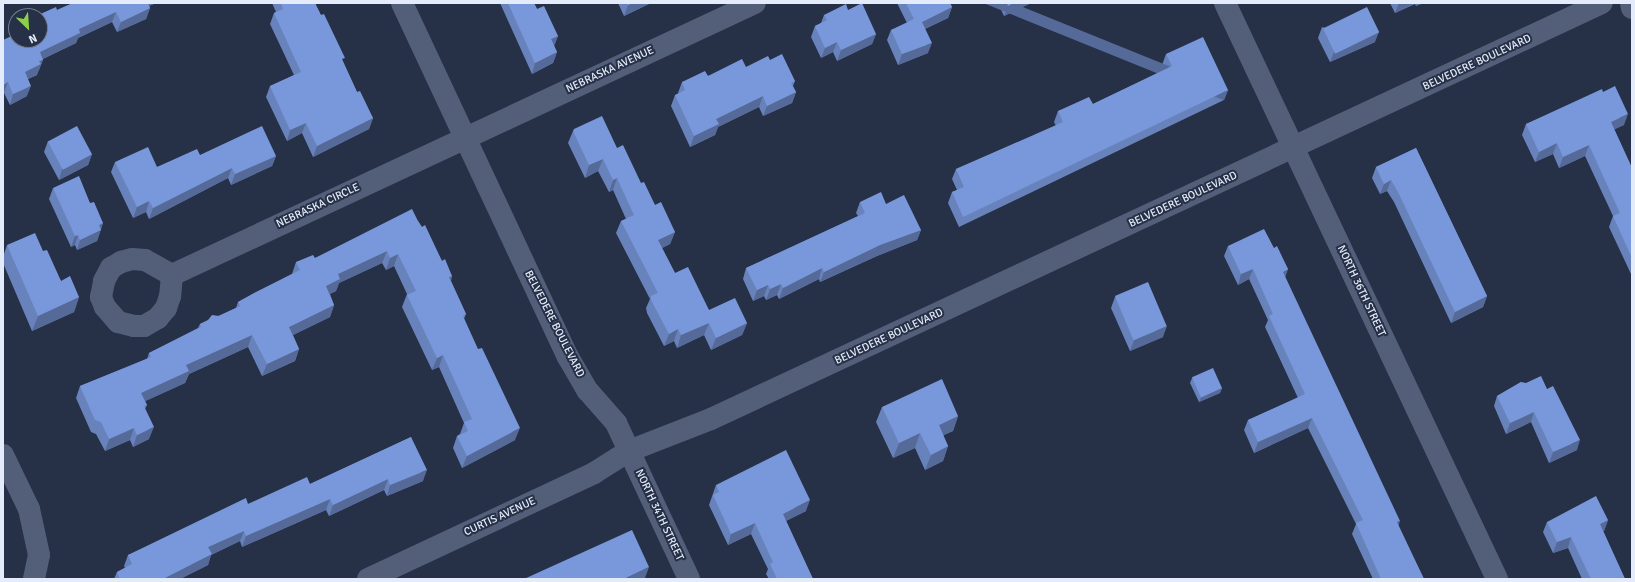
<!DOCTYPE html>
<html>
<head>
<meta charset="utf-8">
<style>
	body { margin:0 }
	#map { position:relative; width:1635px; height:582px; overflow:hidden; background:#263047; font-family:Signika,sans-serif }
	div>[style] { position:absolute }
	.minor>* { height:22px; margin:-11px; padding:0 11px; transform-origin:11px; border-radius:11px; background:#535f78 }
	.secondary>* { height:22px; margin:-11px; padding:0 11px; transform-origin:11px; border-radius:11px; background:#535f78 }
	.wall>* { inset:0; background:#6883bc }
	.shaded-wall>* { inset:0; background:#556a99; transform-origin:0 0 }
	.building>* { inset:0; background:#7998db; transform-origin:0 0 }
	span { translate:-50% -50%; white-space:nowrap; text-align:center; line-height:1.15; -webkit-text-stroke:4px #263047; paint-order:stroke }
	.street-label { font-size:11px; color:#e4ebfa }
	.frame { position:absolute; inset:0; border:4px solid #e4ebfa; pointer-events:none }
	.north { position:absolute; left:8px; top:8px; width:40px; height:40px; box-sizing:border-box; background:#263047; border:1px solid #727b8f; border-radius:50%; rotate:155deg; font-size:11px; font-weight:700; line-height:16px; text-align:center; color:#e4ebfa }
	.north::after { content:''; display:block; margin:auto; width:14px; height:18px; background:#8cce45; clip-path:polygon(50% 0,100% 100%,50% 72%,0 100%) }
</style>
</head>
<body>
<div id="map">
	<div class="minor">
		<i style="left:402px;top:3px;width:391px;rotate:64.9deg"></i>
		<i style="left:568px;top:357px;width:39px;rotate:60deg"></i>
		<i style="left:588px;top:391px;width:43px;rotate:48.8deg"></i>
		<i style="left:616px;top:423px;width:172px;rotate:64.9deg"></i>
		<i style="left:1225px;top:3px;width:637px;rotate:64.72deg"></i>
		<i style="left:132px;top:259px;width:13px;rotate:4deg"></i>
		<i style="left:145px;top:260px;width:31px;rotate:29deg"></i>
		<i style="left:172px;top:275px;width:21px;rotate:95deg"></i>
		<i style="left:170px;top:296px;width:13px;rotate:108deg"></i>
		<i style="left:166px;top:308px;width:13px;rotate:129deg"></i>
		<i style="left:158px;top:318px;width:16px;rotate:150deg"></i>
		<i style="left:144px;top:326px;width:10px;rotate:180deg"></i>
		<i style="left:134px;top:326px;width:16px;rotate:-166deg"></i>
		<i style="left:118px;top:322px;width:20px;rotate:-131deg"></i>
		<i style="left:105px;top:307px;width:11px;rotate:-112deg"></i>
		<i style="left:101px;top:297px;width:16px;rotate:-79deg"></i>
		<i style="left:104px;top:281px;width:15px;rotate:-62deg"></i>
		<i style="left:111px;top:268px;width:12px;rotate:-31deg"></i>
		<i style="left:121px;top:262px;width:11px;rotate:-15deg"></i>
		<i style="left:172px;top:275px;width:643px;rotate:-25.01deg"></i>
		<i style="left:3px;top:455px;width:60px;rotate:64.3deg"></i>
		<i style="left:29px;top:509px;width:47px;rotate:77.7deg"></i>
		<i style="left:39px;top:555px;width:25px;rotate:102deg"></i>
		<i style="left:368px;top:579px;width:250px;rotate:-25.1deg"></i>
		<i style="left:594px;top:473px;width:41px;rotate:-32.2deg"></i>
		<i style="left:629px;top:451px;width:88px;rotate:-21.3deg"></i>
		<i style="left:711px;top:419px;width:983px;rotate:-25.03deg"></i>
	</div>
	<div class="secondary">
		<i style="left:1631px;top:3px;width:5px;rotate:79deg"></i>
	</div>
	<div class="wall">
		<i style="clip-path:polygon(73px 3px,156px 3px,149px 6px,150px 8px,146px 19px,117px 32px,112px 22px,78px 38px,76px 43px,43px 59px,39px 70px,38px 71px,37px 75px,28px 79px,27px 96px,10px 105px,4px 93px,3px 94px,3px 40px,16px 40px,57px 10px)"></i>
		<i style="clip-path:polygon(272px 3px,315px 3px,357px 92px,373px 118px,369px 129px,313px 157px,302px 133px,287px 141px,266px 97px,270px 86px,294px 75px,270px 24px,274px 13px,276px 12px)"></i>
		<i style="clip-path:polygon(500px 3px,534px 3px,537px 9px,558px 36px,554px 46px,557px 52px,553px 63px,532px 74px)"></i>
		<i style="clip-path:polygon(618px 3px,651px 3px,624px 16px)"></i>
		<i style="clip-path:polygon(897px 3px,950px 3px,952px 7px,948px 18px,925px 29px,928px 53px,898px 65px,887px 40px,891px 30px,907px 23px)"></i>
		<i style="clip-path:polygon(998px 3px,1030px 3px,1029px 4px,1004px 16px)"></i>
		<i style="clip-path:polygon(1390px 3px,1423px 3px,1416px 6px,1415px 4px,1395px 13px)"></i>
		<i style="clip-path:polygon(848px 10px,876px 34px,872px 44px,837px 61px,833px 52px,821px 58px,811px 37px,815px 26px,821px 23px,824px 15px)"></i>
		<i style="clip-path:polygon(1322px 27px,1375px 42px,1330px 62px,1318px 38px)"></i>
		<i style="clip-path:polygon(1166px 54px,1228px 90px,1224px 100px,959px 227px,948px 203px,952px 192px,957px 190px,952px 179px,956px 169px,1056px 126px,1054px 122px,1058px 111px,1093px 104px,1164px 70px,1162px 65px)"></i>
		<i style="clip-path:polygon(770px 60px,795px 81px,793px 86px,796px 92px,792px 103px,763px 116px,759px 107px,718px 127px,715px 135px,690px 147px,671px 106px,675px 95px,678px 94px,678px 93px,682px 82px,746px 67px)"></i>
		<i style="clip-path:polygon(1603px 92px,1624px 125px,1614px 129px,1632px 168px,1632px 274px,1631px 274px,1609px 227px,1613px 216px,1585px 156px,1559px 168px,1553px 154px,1535px 162px,1522px 135px,1526px 124px)"></i>
		<i style="clip-path:polygon(573px 131px,617px 148px,655px 205px,675px 232px,670px 244px,662px 248px,675px 273px,709px 310px,747px 323px,742px 335px,711px 350px,704px 335px,677px 348px,674px 341px,664px 346px,647px 313px,646px 308px,650px 299px,616px 233px,621px 221px,626px 219px,613px 190px,609px 192px,598px 171px,585px 178px,568px 143px)"></i>
		<i style="clip-path:polygon(48px 141px,92px 154px,88px 165px,59px 180px,44px 152px)"></i>
		<i style="clip-path:polygon(1416px 148px,1487px 296px,1483px 307px,1451px 323px,1394px 202px,1387px 191px,1380px 194px,1372px 178px,1376px 167px)"></i>
		<i style="clip-path:polygon(200px 155px,276px 156px,272px 166px,231px 185px,228px 178px,149px 219px,146px 212px,133px 218px,111px 172px,115px 162px,157px 167px)"></i>
		<i style="clip-path:polygon(53px 188px,90px 203px,103px 223px,97px 241px,77px 250px,75px 245px,71px 247px,49px 199px)"></i>
		<i style="clip-path:polygon(860px 202px,886px 204px,921px 230px,917px 240px,877px 256px,820px 282px,819px 279px,779px 299px,777px 295px,766px 300px,764px 296px,753px 301px,743px 279px,746px 268px,858px 216px,856px 213px)"></i>
		<i style="clip-path:polygon(418px 221px,442px 261px,452px 276px,451px 281px,466px 314px,464px 319px,515px 440px,462px 468px,453px 448px,457px 436px,460px 434px,464px 423px,439px 367px,432px 370px,402px 307px,407px 294px,394px 266px,386px 270px,382px 263px,339px 283px,336px 291px,330px 294px,334px 305px,330px 317px,293px 335px,299px 349px,295px 361px,262px 376px,248px 347px,189px 374px,185px 383px,145px 401px,147px 405px,145px 409px,149px 439px,133px 447px,130px 440px,105px 451px,96px 434px,91px 432px,76px 398px,80px 386px,147px 359px,149px 353px,198px 328px,200px 324px,236px 308px,238px 302px,292px 274px,296px 262px,315px 258px)"></i>
		<i style="clip-path:polygon(7px 245px,43px 251px,61px 281px,79px 297px,74px 312px,32px 331px,3px 263px,3px 257px)"></i>
		<i style="clip-path:polygon(1228px 246px,1274px 248px,1288px 269px,1285px 277px,1398px 526px,1424px 579px,1373px 579px,1352px 534px,1356px 524px,1308px 428px,1254px 453px,1244px 430px,1248px 420px,1298px 398px,1265px 327px,1268px 320px,1249px 279px,1238px 285px,1224px 256px)"></i>
		<i style="clip-path:polygon(1115px 297px,1163px 337px,1130px 351px,1111px 308px)"></i>
		<i style="clip-path:polygon(1192px 378px,1222px 388px,1220px 393px,1199px 402px,1190px 383px)"></i>
		<i style="clip-path:polygon(1521px 382px,1577px 450px,1549px 463px,1531px 422px,1506px 434px,1494px 406px,1497px 396px)"></i>
		<i style="clip-path:polygon(882px 407px,958px 416px,953px 431px,943px 435px,948px 446px,943px 461px,925px 470px,915px 448px,893px 458px,876px 422px)"></i>
		<i style="clip-path:polygon(411px 437px,423px 481px,387px 496px,384px 490px,329px 516px,326px 510px,242px 547px,240px 541px,211px 555px,208px 565px,180px 579px,114px 579px,117px 572px,125px 568px,124px 566px,128px 555px,248px 504px,310px 484px)"></i>
		<i style="clip-path:polygon(716px 485px,806px 511px,786px 521px,813px 579px,769px 579px,766px 574px,768px 569px,751px 534px,728px 545px,709px 505px)"></i>
		<i style="clip-path:polygon(1608px 520px,1604px 531px,1603px 531px,1625px 579px,1582px 579px,1568px 548px,1553px 553px,1543px 532px,1547px 522px)"></i>
	</div>
	<div class="shaded-wall">
		<i style="clip-path:polygon(144px 3px,156px 3px,142px 9px)"></i>
		<i style="clip-path:polygon(633px 3px,651px 3px,624px 16px,628px 5px)"></i>
		<i style="clip-path:polygon(1013px 3px,1030px 3px,1029px 4px,1004px 16px,1008px 6px)"></i>
		<i style="clip-path:polygon(1399px 3px,1415px 3px,1395px 13px)"></i>
		<i style="clip-path:polygon(1417px 3px,1423px 3px,1416px 6px)"></i>
		<i style="clip-path:polygon(952px 7px,948px 18px,918px 32px,922px 22px)"></i>
		<i style="clip-path:polygon(150px 8px,146px 19px,117px 32px,121px 22px)"></i>
		<i style="clip-path:polygon(116px 12px,112px 22px,78px 38px,76px 43px,36px 62px,40px 52px,79px 29px)"></i>
		<i style="clip-path:polygon(1379px 32px,1375px 42px,1330px 62px,1334px 52px)"></i>
		<i style="clip-path:polygon(876px 34px,872px 44px,837px 61px,841px 50px)"></i>
		<i style="clip-path:polygon(558px 36px,554px 46px,551px 39px)"></i>
		<i style="clip-path:polygon(837px 42px,833px 52px,821px 58px,825px 48px)"></i>
		<i style="clip-path:polygon(932px 43px,928px 53px,898px 65px,902px 54px)"></i>
		<i style="clip-path:polygon(557px 52px,553px 63px,532px 74px,535px 63px)"></i>
		<i style="clip-path:polygon(43px 60px,37px 75px,21px 82px,25px 72px,39px 61px)"></i>
		<i style="clip-path:polygon(8px 82px,4px 93px,3px 94px,3px 85px)"></i>
		<i style="clip-path:polygon(31px 86px,27px 96px,10px 105px,13px 94px)"></i>
		<i style="left:1228px;top:90px;width:11px;height:294px;rotate:112deg"></i>
		<i style="clip-path:polygon(796px 92px,792px 103px,763px 116px,767px 106px)"></i>
		<i style="clip-path:polygon(763px 96px,759px 107px,718px 127px,715px 135px,690px 147px,694px 136px,716px 119px)"></i>
		<i style="clip-path:polygon(1628px 114px,1624px 125px,1607px 133px,1611px 122px)"></i>
		<i style="clip-path:polygon(373px 118px,369px 129px,313px 157px,317px 146px)"></i>
		<i style="clip-path:polygon(306px 123px,302px 133px,287px 141px,290px 130px)"></i>
		<i style="clip-path:polygon(1557px 143px,1553px 154px,1535px 162px,1539px 152px)"></i>
		<i style="clip-path:polygon(1589px 145px,1585px 156px,1559px 168px,1563px 157px)"></i>
		<i style="clip-path:polygon(92px 154px,88px 165px,59px 180px,62px 169px)"></i>
		<i style="clip-path:polygon(276px 156px,272px 166px,231px 185px,235px 174px)"></i>
		<i style="clip-path:polygon(603px 159px,598px 171px,585px 178px,589px 165px)"></i>
		<i style="clip-path:polygon(232px 168px,228px 178px,149px 219px,153px 208px)"></i>
		<i style="clip-path:polygon(617px 178px,613px 190px,609px 192px,613px 180px)"></i>
		<i style="clip-path:polygon(1391px 180px,1387px 191px,1380px 194px,1384px 184px)"></i>
		<i style="clip-path:polygon(149px 201px,146px 212px,133px 218px,137px 207px)"></i>
		<i style="clip-path:polygon(103px 223px,97px 241px,77px 250px,80px 240px,99px 225px)"></i>
		<i style="clip-path:polygon(921px 230px,917px 240px,877px 256px,820px 282px,824px 272px,880px 245px)"></i>
		<i style="clip-path:polygon(675px 232px,670px 244px,654px 252px,658px 240px)"></i>
		<i style="clip-path:polygon(78px 235px,75px 245px,71px 247px,75px 236px)"></i>
		<i style="clip-path:polygon(387px 251px,382px 263px,339px 283px,336px 291px,321px 298px,326px 286px,338px 274px)"></i>
		<i style="clip-path:polygon(398px 254px,394px 266px,386px 270px,390px 258px)"></i>
		<i style="clip-path:polygon(822px 268px,819px 279px,779px 299px,783px 288px)"></i>
		<i style="clip-path:polygon(1253px 269px,1249px 279px,1238px 285px,1241px 274px)"></i>
		<i style="clip-path:polygon(1288px 269px,1284px 280px,1283px 272px)"></i>
		<i style="clip-path:polygon(452px 276px,448px 288px,449px 277px)"></i>
		<i style="clip-path:polygon(781px 284px,777px 295px,766px 300px,770px 289px)"></i>
		<i style="clip-path:polygon(768px 285px,764px 296px,753px 301px,757px 290px)"></i>
		<i style="clip-path:polygon(1487px 296px,1483px 307px,1451px 323px,1455px 312px)"></i>
		<i style="clip-path:polygon(79px 297px,74px 312px,32px 331px,38px 316px)"></i>
		<i style="clip-path:polygon(334px 305px,330px 317px,285px 339px,289px 327px)"></i>
		<i style="clip-path:polygon(709px 323px,704px 335px,677px 348px,681px 335px)"></i>
		<i style="clip-path:polygon(747px 323px,742px 335px,711px 350px,716px 338px)"></i>
		<i style="clip-path:polygon(1167px 326px,1163px 337px,1130px 351px,1134px 340px)"></i>
		<i style="clip-path:polygon(678px 329px,674px 341px,664px 346px,669px 334px)"></i>
		<i style="clip-path:polygon(252px 335px,248px 347px,189px 374px,185px 383px,137px 405px,141px 393px,186px 365px)"></i>
		<i style="clip-path:polygon(299px 349px,295px 361px,262px 376px,267px 364px)"></i>
		<i style="clip-path:polygon(443px 355px,439px 367px,432px 370px,437px 358px)"></i>
		<i style="clip-path:polygon(1222px 388px,1220px 393px,1199px 402px,1201px 397px)"></i>
		<i style="clip-path:polygon(1534px 412px,1531px 422px,1506px 434px,1510px 423px)"></i>
		<i style="clip-path:polygon(958px 416px,953px 431px,934px 440px,939px 425px)"></i>
		<i style="clip-path:polygon(1312px 418px,1308px 428px,1254px 453px,1258px 442px)"></i>
		<i style="clip-path:polygon(154px 427px,149px 439px,133px 447px,137px 435px)"></i>
		<i style="clip-path:polygon(134px 428px,130px 440px,105px 451px,109px 439px)"></i>
		<i style="clip-path:polygon(520px 428px,515px 440px,462px 468px,467px 456px)"></i>
		<i style="clip-path:polygon(920px 433px,915px 448px,893px 458px,899px 443px)"></i>
		<i style="clip-path:polygon(1580px 440px,1577px 450px,1549px 463px,1553px 452px)"></i>
		<i style="clip-path:polygon(948px 446px,943px 461px,925px 470px,931px 455px)"></i>
		<i style="clip-path:polygon(427px 470px,423px 481px,387px 496px,390px 485px)"></i>
		<i style="clip-path:polygon(388px 479px,384px 490px,329px 516px,333px 505px)"></i>
		<i style="clip-path:polygon(330px 499px,326px 510px,242px 547px,246px 536px)"></i>
		<i style="clip-path:polygon(810px 500px,806px 511px,779px 524px,783px 514px)"></i>
		<i style="clip-path:polygon(1608px 520px,1604px 531px,1596px 535px,1600px 524px)"></i>
		<i style="clip-path:polygon(1400px 521px,1397px 531px,1397px 522px)"></i>
		<i style="clip-path:polygon(755px 523px,751px 534px,728px 545px,731px 534px)"></i>
		<i style="clip-path:polygon(244px 531px,240px 541px,211px 555px,208px 565px,180px 579px,163px 579px,208px 547px)"></i>
		<i style="clip-path:polygon(1571px 537px,1568px 548px,1553px 553px,1557px 542px)"></i>
		<i style="clip-path:polygon(649px 567px,645px 578px,642px 579px,624px 579px)"></i>
	</div>
	<div class="building">
		<i style="clip-path:polygon(73px 3px,148px 3px,150px 8px,121px 22px,116px 12px,79px 29px,80px 33px,40px 52px,43px 60px,39px 61px,41px 64px,25px 72px,31px 86px,13px 94px,8px 82px,3px 85px,3px 40px,16px 34px,16px 40px,40px 40px,40px 16px,36px 16px,56px 7px,57px 10px)"></i>
		<i style="clip-path:polygon(281px 3px,315px 3px,321px 15px,324px 14px,345px 58px,342px 59px,357px 92px,360px 91px,373px 118px,317px 146px,306px 123px,290px 130px,270px 86px,301px 72px,274px 13px,283px 9px)"></i>
		<i style="clip-path:polygon(508px 3px,534px 3px,537px 9px,544px 6px,558px 36px,551px 39px,557px 52px,535px 63px)"></i>
		<i style="clip-path:polygon(627px 3px,633px 3px,628px 5px)"></i>
		<i style="clip-path:polygon(862px 3px,876px 34px,841px 50px,837px 42px,825px 48px,815px 26px,827px 20px,824px 15px,846px 4px,848px 10px)"></i>
		<i style="clip-path:polygon(906px 3px,950px 3px,952px 7px,922px 22px,932px 43px,902px 54px,891px 30px,914px 19px)"></i>
		<i style="clip-path:polygon(1007px 3px,1013px 3px,1008px 6px)"></i>
		<i style="left:1367px;top:7px;width:28px;height:49px;rotate:64deg"></i>
		<i style="clip-path:polygon(1203px 37px,1228px 90px,963px 217px,952px 192px,964px 187px,956px 169px,1063px 122px,1058px 111px,1089px 97px,1093px 104px,1172px 66px,1166px 54px)"></i>
		<i style="clip-path:polygon(782px 54px,795px 81px,791px 83px,796px 92px,767px 106px,763px 96px,716px 119px,719px 124px,694px 136px,675px 95px,685px 90px,682px 82px,705px 71px,708px 76px,742px 59px,746px 67px,768px 56px,770px 60px)"></i>
		<i style="clip-path:polygon(1615px 86px,1628px 114px,1611px 122px,1632px 168px,1632px 258px,1613px 216px,1620px 213px,1589px 145px,1563px 157px,1557px 143px,1539px 152px,1526px 124px,1602px 89px,1603px 92px)"></i>
		<i style="clip-path:polygon(602px 116px,617px 148px,623px 145px,641px 183px,644px 182px,655px 205px,661px 202px,675px 232px,658px 240px,675px 273px,688px 267px,709px 310px,735px 298px,747px 323px,716px 338px,709px 323px,681px 335px,678px 329px,669px 334px,651px 300px,651px 296px,658px 293px,621px 221px,634px 215px,617px 178px,613px 180px,603px 159px,589px 165px,573px 131px,574px 129px)"></i>
		<i style="left:77px;top:126px;width:32px;height:33px;rotate:62deg"></i>
		<i style="clip-path:polygon(262px 126px,276px 156px,235px 174px,232px 168px,153px 208px,149px 201px,137px 207px,115px 162px,148px 147px,157px 167px,197px 149px,200px 155px)"></i>
		<i style="clip-path:polygon(1416px 148px,1487px 296px,1455px 312px,1398px 192px,1391px 180px,1384px 184px,1376px 167px)"></i>
		<i style="clip-path:polygon(79px 176px,90px 203px,94px 202px,103px 223px,99px 225px,101px 230px,80px 240px,78px 235px,75px 236px,53px 188px)"></i>
		<i style="clip-path:polygon(881px 192px,886px 204px,904px 195px,921px 230px,880px 245px,824px 272px,822px 268px,783px 288px,781px 284px,770px 289px,768px 285px,757px 290px,746px 268px,865px 213px,860px 202px)"></i>
		<i style="clip-path:polygon(412px 209px,418px 221px,422px 227px,425px 225px,442px 261px,445px 259px,452px 276px,449px 277px,466px 314px,463px 316px,478px 349px,482px 348px,520px 428px,467px 456px,457px 436px,468px 431px,464px 422px,472px 419px,443px 355px,437px 358px,407px 295px,416px 291px,398px 254px,390px 258px,387px 251px,338px 274px,340px 279px,326px 286px,334px 305px,289px 327px,299px 349px,267px 364px,252px 335px,186px 365px,189px 371px,141px 393px,147px 405px,144px 406px,154px 427px,137px 435px,134px 428px,109px 439px,101px 422px,95px 420px,80px 386px,151px 357px,149px 353px,201px 327px,200px 324px,208px 320px,212px 315px,219px 316px,240px 306px,238px 302px,254px 293px,300px 270px,296px 262px,313px 255px,315px 258px)"></i>
		<i style="clip-path:polygon(1264px 229px,1274px 248px,1277px 246px,1288px 269px,1283px 272px,1400px 521px,1397px 522px,1424px 579px,1381px 579px,1356px 523px,1363px 520px,1312px 418px,1258px 442px,1248px 420px,1305px 394px,1269px 316px,1273px 314px,1253px 269px,1241px 274px,1228px 246px)"></i>
		<i style="clip-path:polygon(35px 233px,43px 251px,47px 250px,61px 281px,70px 276px,79px 297px,38px 316px,7px 245px)"></i>
		<i style="left:1148px;top:282px;width:48px;height:36px;rotate:67deg"></i>
		<i style="left:1213px;top:368px;width:22px;height:23px;rotate:66deg"></i>
		<i style="clip-path:polygon(1541px 376px,1547px 389px,1553px 386px,1580px 440px,1553px 452px,1534px 412px,1510px 423px,1497px 396px,1521px 382px,1526px 383px)"></i>
		<i style="clip-path:polygon(942px 379px,958px 416px,939px 425px,948px 446px,931px 455px,920px 433px,899px 443px,882px 407px)"></i>
		<i style="clip-path:polygon(411px 437px,427px 470px,390px 485px,388px 479px,333px 505px,330px 499px,246px 536px,244px 531px,208px 547px,212px 554px,163px 579px,120px 579px,117px 572px,132px 564px,128px 555px,246px 498px,248px 504px,307px 477px,310px 484px)"></i>
		<i style="clip-path:polygon(786px 450px,810px 500px,783px 514px,813px 579px,777px 579px,770px 564px,773px 562px,755px 523px,731px 534px,713px 495px,719px 492px,716px 485px)"></i>
		<i style="clip-path:polygon(1596px 496px,1608px 520px,1600px 524px,1625px 579px,1591px 579px,1571px 537px,1557px 542px,1547px 522px)"></i>
		<i style="clip-path:polygon(632px 530px,649px 567px,624px 579px,524px 579px)"></i>
	</div>
	<div class="street-label">
		<span style="left:1477px;top:63px;rotate:-25deg">BELVEDERE BOULEVARD</span>
		<span style="left:610px;top:70px;rotate:-25deg">NEBRASKA AVENUE</span>
		<span style="left:1183px;top:200px;rotate:-25deg">BELVEDERE BOULEVARD</span>
		<span style="left:318px;top:206px;rotate:-25deg">NEBRASKA CIRCLE</span>
		<span style="left:1361px;top:291px;rotate:65deg">NORTH 36TH STREET</span>
		<span style="left:554px;top:324px;rotate:63deg">BELVEDERE BOULEVARD</span>
		<span style="left:889px;top:337px;rotate:-25deg">BELVEDERE BOULEVARD</span>
		<span style="left:659px;top:515px;rotate:65deg">NORTH 34TH STREET</span>
		<span style="left:500px;top:517px;rotate:-25deg">CURTIS AVENUE</span>
	</div>
	<div class="frame"></div>
	<div class="north">N</div>
</div>
</body>
</html>
